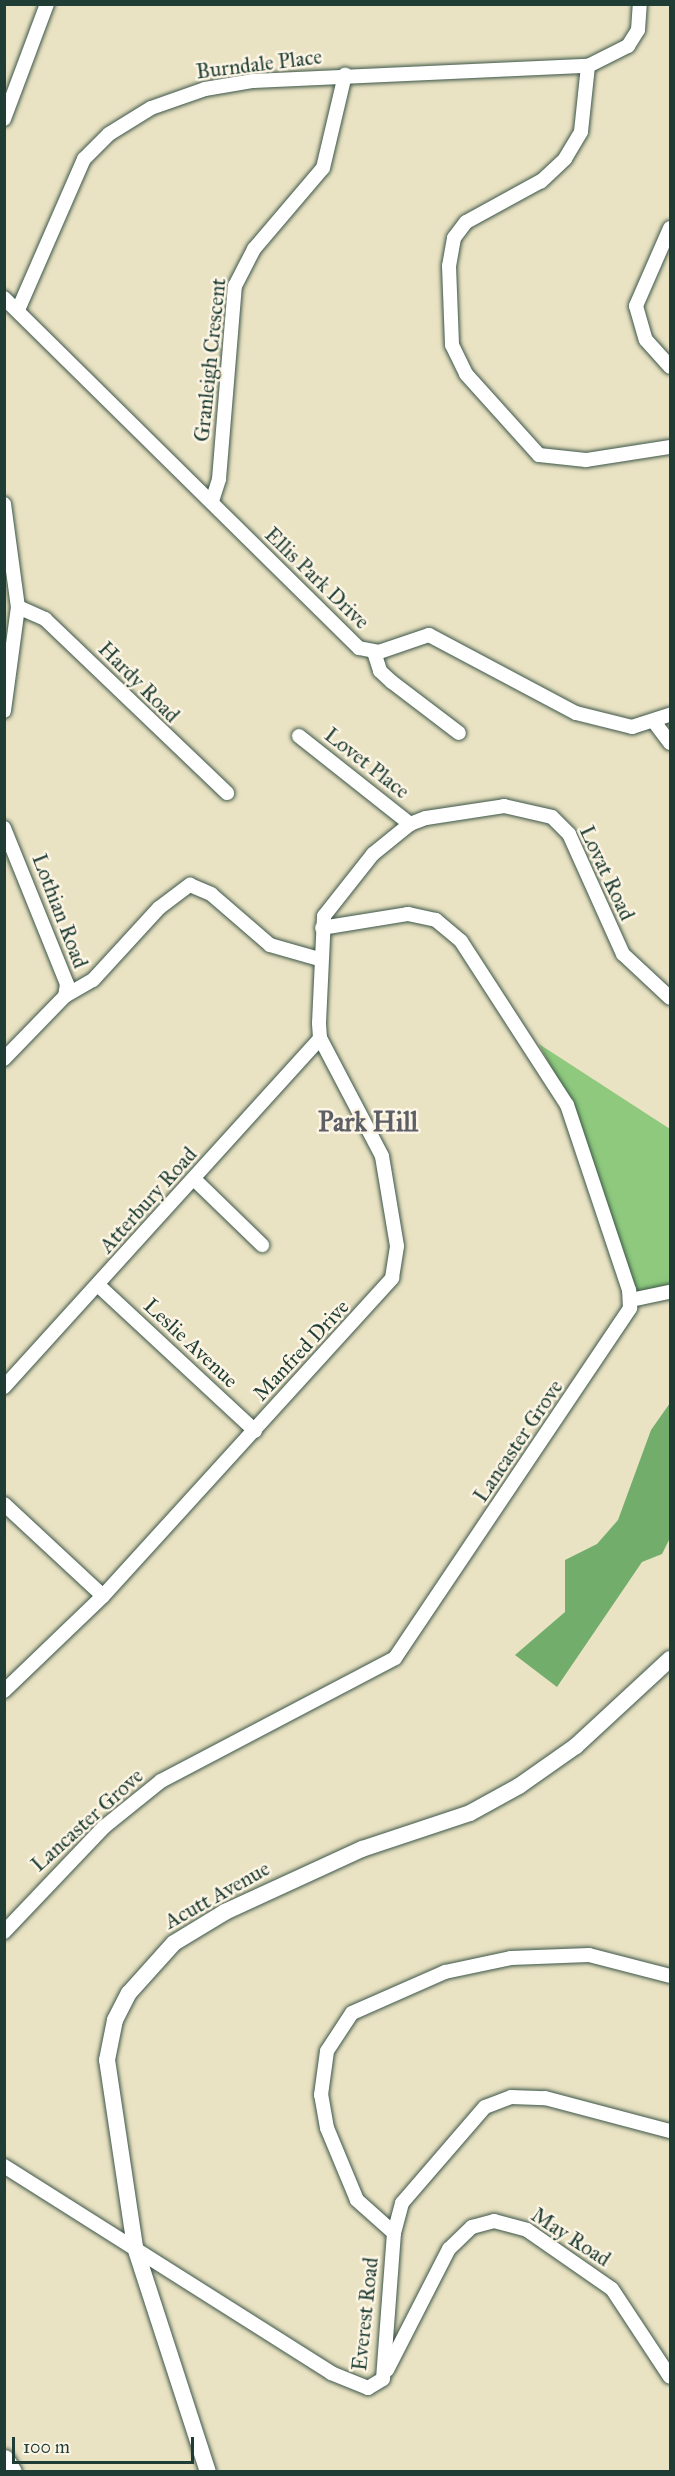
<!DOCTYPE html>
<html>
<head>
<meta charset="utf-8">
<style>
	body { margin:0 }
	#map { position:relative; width:675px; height:2476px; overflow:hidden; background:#eae3c3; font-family:"IM FELL Great Primer",serif }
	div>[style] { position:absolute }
	.green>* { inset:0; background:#8ec97d }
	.forest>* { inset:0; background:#72ad6c }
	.roads { filter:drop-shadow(0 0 2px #3d5649) drop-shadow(0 0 2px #3d5649) }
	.minor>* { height:14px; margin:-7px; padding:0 7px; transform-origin:7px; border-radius:7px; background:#fff }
	.tertiary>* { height:16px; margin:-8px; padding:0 8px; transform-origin:8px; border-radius:8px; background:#fff }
	.primary>* { height:21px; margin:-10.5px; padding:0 10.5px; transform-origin:10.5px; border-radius:10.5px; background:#fff }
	span { translate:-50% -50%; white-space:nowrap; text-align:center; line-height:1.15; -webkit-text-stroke:5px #fcf5e5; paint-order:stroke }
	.street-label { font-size:21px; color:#1f3d34 }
	.district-label { font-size:27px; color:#5c5f65; font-weight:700 }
	.frame { position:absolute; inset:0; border:6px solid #1f3d34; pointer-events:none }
	.scale { position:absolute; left:12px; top:2437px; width:182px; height:27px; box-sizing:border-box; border:3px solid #1f3d34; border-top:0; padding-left:8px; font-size:18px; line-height:21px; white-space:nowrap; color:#1f3d34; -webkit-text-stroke:4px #fcf5e5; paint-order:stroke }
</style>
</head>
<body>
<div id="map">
	<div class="green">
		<i style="clip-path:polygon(539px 1044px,670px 1129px,670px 1284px,637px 1293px,577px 1116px)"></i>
	</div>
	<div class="forest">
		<i style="clip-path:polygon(670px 1403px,670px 1538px,662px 1554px,642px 1562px,557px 1687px,515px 1655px,565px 1612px,565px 1560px,597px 1544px,618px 1520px,651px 1430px)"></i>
	</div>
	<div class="roads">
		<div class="minor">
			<i style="left:588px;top:66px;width:66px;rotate:96.1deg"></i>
			<i style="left:581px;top:132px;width:31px;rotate:121deg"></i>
			<i style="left:565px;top:159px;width:33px;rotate:137deg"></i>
			<i style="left:541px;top:181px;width:85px;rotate:151.3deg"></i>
			<i style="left:466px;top:222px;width:20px;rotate:127deg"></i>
			<i style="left:454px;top:238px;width:28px;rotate:100deg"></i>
			<i style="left:449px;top:266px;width:79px;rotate:87.8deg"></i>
			<i style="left:452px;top:345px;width:32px;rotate:64deg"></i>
			<i style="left:466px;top:374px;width:109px;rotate:48deg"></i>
			<i style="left:539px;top:455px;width:47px;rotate:6.1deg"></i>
			<i style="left:586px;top:460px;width:85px;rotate:-8.8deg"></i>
			<i style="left:4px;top:119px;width:123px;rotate:-69.5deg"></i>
			<i style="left:670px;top:228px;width:85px;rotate:113.6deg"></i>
			<i style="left:636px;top:306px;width:35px;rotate:74deg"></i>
			<i style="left:646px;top:340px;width:36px;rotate:48deg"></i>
			<i style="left:4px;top:298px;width:499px;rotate:44.6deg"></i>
			<i style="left:359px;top:648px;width:20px;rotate:11deg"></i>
			<i style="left:379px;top:652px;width:53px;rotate:-18.8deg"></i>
			<i style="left:429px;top:635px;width:166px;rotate:28deg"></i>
			<i style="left:576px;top:713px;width:58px;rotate:14deg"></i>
			<i style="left:632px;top:727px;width:40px;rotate:-18deg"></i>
			<i style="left:18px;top:310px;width:165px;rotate:-66.4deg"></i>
			<i style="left:84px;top:159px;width:35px;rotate:-45deg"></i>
			<i style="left:109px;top:134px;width:49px;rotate:-31.8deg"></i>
			<i style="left:151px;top:108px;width:57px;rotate:-19.4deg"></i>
			<i style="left:205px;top:89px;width:49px;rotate:-9.5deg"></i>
			<i style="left:253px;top:81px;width:335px;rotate:-2.6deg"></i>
			<i style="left:588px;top:66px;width:45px;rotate:-26.6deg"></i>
			<i style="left:628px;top:46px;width:19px;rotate:-58deg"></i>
			<i style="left:638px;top:30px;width:26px;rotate:-86deg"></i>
			<i style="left:212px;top:501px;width:23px;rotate:-72deg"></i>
			<i style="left:219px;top:479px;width:194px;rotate:-85.3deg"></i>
			<i style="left:235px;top:286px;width:42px;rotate:-62.8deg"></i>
			<i style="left:254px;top:249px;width:106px;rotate:-49.6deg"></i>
			<i style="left:323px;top:168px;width:96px;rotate:-76.7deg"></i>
			<i style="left:4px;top:504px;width:104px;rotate:82.3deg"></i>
			<i style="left:18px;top:607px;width:105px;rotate:97.7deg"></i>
			<i style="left:18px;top:607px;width:30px;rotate:24deg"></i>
			<i style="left:45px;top:619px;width:252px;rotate:43.7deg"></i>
			<i style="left:374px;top:652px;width:20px;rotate:72deg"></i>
			<i style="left:380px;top:671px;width:16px;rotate:43deg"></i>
			<i style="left:392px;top:682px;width:84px;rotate:37.3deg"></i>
			<i style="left:655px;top:723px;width:25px;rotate:53deg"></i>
			<i style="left:299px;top:736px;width:142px;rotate:38.4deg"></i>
			<i style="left:4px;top:828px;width:168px;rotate:68deg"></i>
			<i style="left:67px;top:984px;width:12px;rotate:99deg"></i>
			<i style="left:65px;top:996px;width:88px;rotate:134.1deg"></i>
			<i style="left:65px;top:996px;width:32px;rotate:-30deg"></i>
			<i style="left:93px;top:980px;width:98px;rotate:-47.5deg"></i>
			<i style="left:159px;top:908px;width:39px;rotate:-37deg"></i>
			<i style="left:190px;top:885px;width:23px;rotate:23deg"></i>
			<i style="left:211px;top:894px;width:78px;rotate:40.8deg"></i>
			<i style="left:270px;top:945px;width:51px;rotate:15.9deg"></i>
			<i style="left:194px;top:1179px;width:95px;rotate:44.1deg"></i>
			<i style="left:99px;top:1286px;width:213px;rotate:42.9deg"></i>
			<i style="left:631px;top:1300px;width:40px;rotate:-12deg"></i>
			<i style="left:4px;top:1387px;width:471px;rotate:-47.8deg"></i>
			<i style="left:4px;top:1504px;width:135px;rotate:42.9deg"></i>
			<i style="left:4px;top:1691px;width:137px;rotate:-43.8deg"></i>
			<i style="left:103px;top:1596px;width:430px;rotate:-47.7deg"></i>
			<i style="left:392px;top:1278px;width:32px;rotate:-81deg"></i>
			<i style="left:397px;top:1246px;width:91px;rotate:-99.5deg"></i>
			<i style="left:382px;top:1156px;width:133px;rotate:-117.7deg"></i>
			<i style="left:320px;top:1038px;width:15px;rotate:-94deg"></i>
			<i style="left:319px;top:1023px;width:107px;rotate:-87.3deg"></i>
			<i style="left:324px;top:916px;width:79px;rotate:-51.7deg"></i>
			<i style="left:373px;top:854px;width:48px;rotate:-39deg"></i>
			<i style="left:410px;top:824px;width:17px;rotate:-21deg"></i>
			<i style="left:426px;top:818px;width:79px;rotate:-8.7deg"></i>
			<i style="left:504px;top:806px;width:49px;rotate:12.9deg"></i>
			<i style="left:552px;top:817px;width:24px;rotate:45deg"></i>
			<i style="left:569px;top:834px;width:132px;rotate:65.8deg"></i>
			<i style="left:623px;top:954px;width:64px;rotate:43.1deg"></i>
			<i style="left:4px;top:1932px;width:145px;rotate:-46.4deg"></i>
			<i style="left:104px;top:1827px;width:73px;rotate:-38.9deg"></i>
			<i style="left:161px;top:1781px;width:264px;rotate:-27.7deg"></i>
			<i style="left:395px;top:1658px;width:422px;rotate:-56.1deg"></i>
			<i style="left:630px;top:1308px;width:18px;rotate:-93deg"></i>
			<i style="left:629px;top:1290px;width:195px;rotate:-108.5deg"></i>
			<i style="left:567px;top:1105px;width:195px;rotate:-122.9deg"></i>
			<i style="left:461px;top:941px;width:33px;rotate:-140deg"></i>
			<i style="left:436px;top:920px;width:29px;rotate:-168deg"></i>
			<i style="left:408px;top:914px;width:87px;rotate:170.8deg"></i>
			<i style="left:4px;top:2166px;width:387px;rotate:32.3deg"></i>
			<i style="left:331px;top:2373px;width:40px;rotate:22deg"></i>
			<i style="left:368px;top:2388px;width:17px;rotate:-31deg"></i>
			<i style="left:383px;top:2379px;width:146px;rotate:-85.7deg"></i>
			<i style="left:394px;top:2233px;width:31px;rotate:-75deg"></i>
			<i style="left:402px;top:2203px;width:127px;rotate:-49.2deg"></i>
			<i style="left:485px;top:2107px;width:28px;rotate:-21deg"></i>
			<i style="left:511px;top:2097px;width:34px;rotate:2deg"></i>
			<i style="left:545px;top:2098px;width:129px;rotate:14.8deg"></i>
			<i style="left:394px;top:2233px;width:50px;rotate:-138.3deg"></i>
			<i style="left:357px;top:2200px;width:78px;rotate:-112.6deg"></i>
			<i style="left:327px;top:2128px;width:34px;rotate:-100deg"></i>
			<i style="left:321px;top:2095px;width:44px;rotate:-82.2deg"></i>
			<i style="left:327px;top:2051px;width:45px;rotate:-56.7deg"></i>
			<i style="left:352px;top:2013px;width:102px;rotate:-23.8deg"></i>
			<i style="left:445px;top:1972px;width:67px;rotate:-12deg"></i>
			<i style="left:511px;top:1958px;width:78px;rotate:-2.2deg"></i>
			<i style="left:589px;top:1955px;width:84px;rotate:14.5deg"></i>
			<i style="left:387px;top:2370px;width:136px;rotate:-62.9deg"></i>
			<i style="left:449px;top:2249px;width:32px;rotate:-44deg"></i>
			<i style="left:472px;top:2227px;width:23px;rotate:-15deg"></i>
			<i style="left:494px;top:2221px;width:34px;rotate:15deg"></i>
			<i style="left:527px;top:2230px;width:103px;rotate:34.8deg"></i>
			<i style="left:612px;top:2289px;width:105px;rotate:56.6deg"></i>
		</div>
		<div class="tertiary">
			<i style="left:208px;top:2472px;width:237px;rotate:-108deg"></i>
			<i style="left:135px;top:2247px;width:189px;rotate:-98.5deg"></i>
			<i style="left:107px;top:2060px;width:41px;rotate:-78.7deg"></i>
			<i style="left:115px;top:2020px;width:30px;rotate:-63deg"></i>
			<i style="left:129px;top:1993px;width:67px;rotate:-48deg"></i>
			<i style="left:174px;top:1943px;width:60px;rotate:-31.3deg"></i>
			<i style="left:225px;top:1912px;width:151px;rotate:-24.7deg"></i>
			<i style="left:362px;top:1849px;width:114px;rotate:-18.4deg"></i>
			<i style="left:470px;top:1813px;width:56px;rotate:-28.9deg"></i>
			<i style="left:519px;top:1786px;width:70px;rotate:-35.1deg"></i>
			<i style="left:576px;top:1746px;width:128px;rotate:-42.8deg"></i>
		</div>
		<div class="primary">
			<i style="left:4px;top:2460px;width:14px;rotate:60deg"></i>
		</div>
	</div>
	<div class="street-label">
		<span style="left:259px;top:64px;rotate:-7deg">Burndale Place</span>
		<span style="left:210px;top:360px;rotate:-84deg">Granleigh Crescent</span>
		<span style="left:317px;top:578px;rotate:44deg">Ellis Park Drive</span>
		<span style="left:139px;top:682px;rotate:45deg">Hardy Road</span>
		<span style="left:367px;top:763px;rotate:38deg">Lovet Place</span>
		<span style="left:607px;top:873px;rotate:65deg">Lovat Road</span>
		<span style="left:60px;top:911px;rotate:69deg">Lothian Road</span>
		<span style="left:148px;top:1200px;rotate:-48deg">Atterbury Road</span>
		<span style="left:191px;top:1343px;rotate:43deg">Leslie Avenue</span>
		<span style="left:301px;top:1350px;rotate:-47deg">Manfred Drive</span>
		<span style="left:518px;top:1441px;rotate:-56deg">Lancaster Grove</span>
		<span style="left:87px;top:1820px;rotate:-42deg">Lancaster Grove</span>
		<span style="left:217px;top:1895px;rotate:-29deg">Acutt Avenue</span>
		<span style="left:571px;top:2237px;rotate:33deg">May Road</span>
		<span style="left:365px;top:2314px;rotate:-84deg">Everest Road</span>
	</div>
	<div class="district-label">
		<span style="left:368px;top:1122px">Park Hill</span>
	</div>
	<div class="frame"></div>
	<div class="scale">100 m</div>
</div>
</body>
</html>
